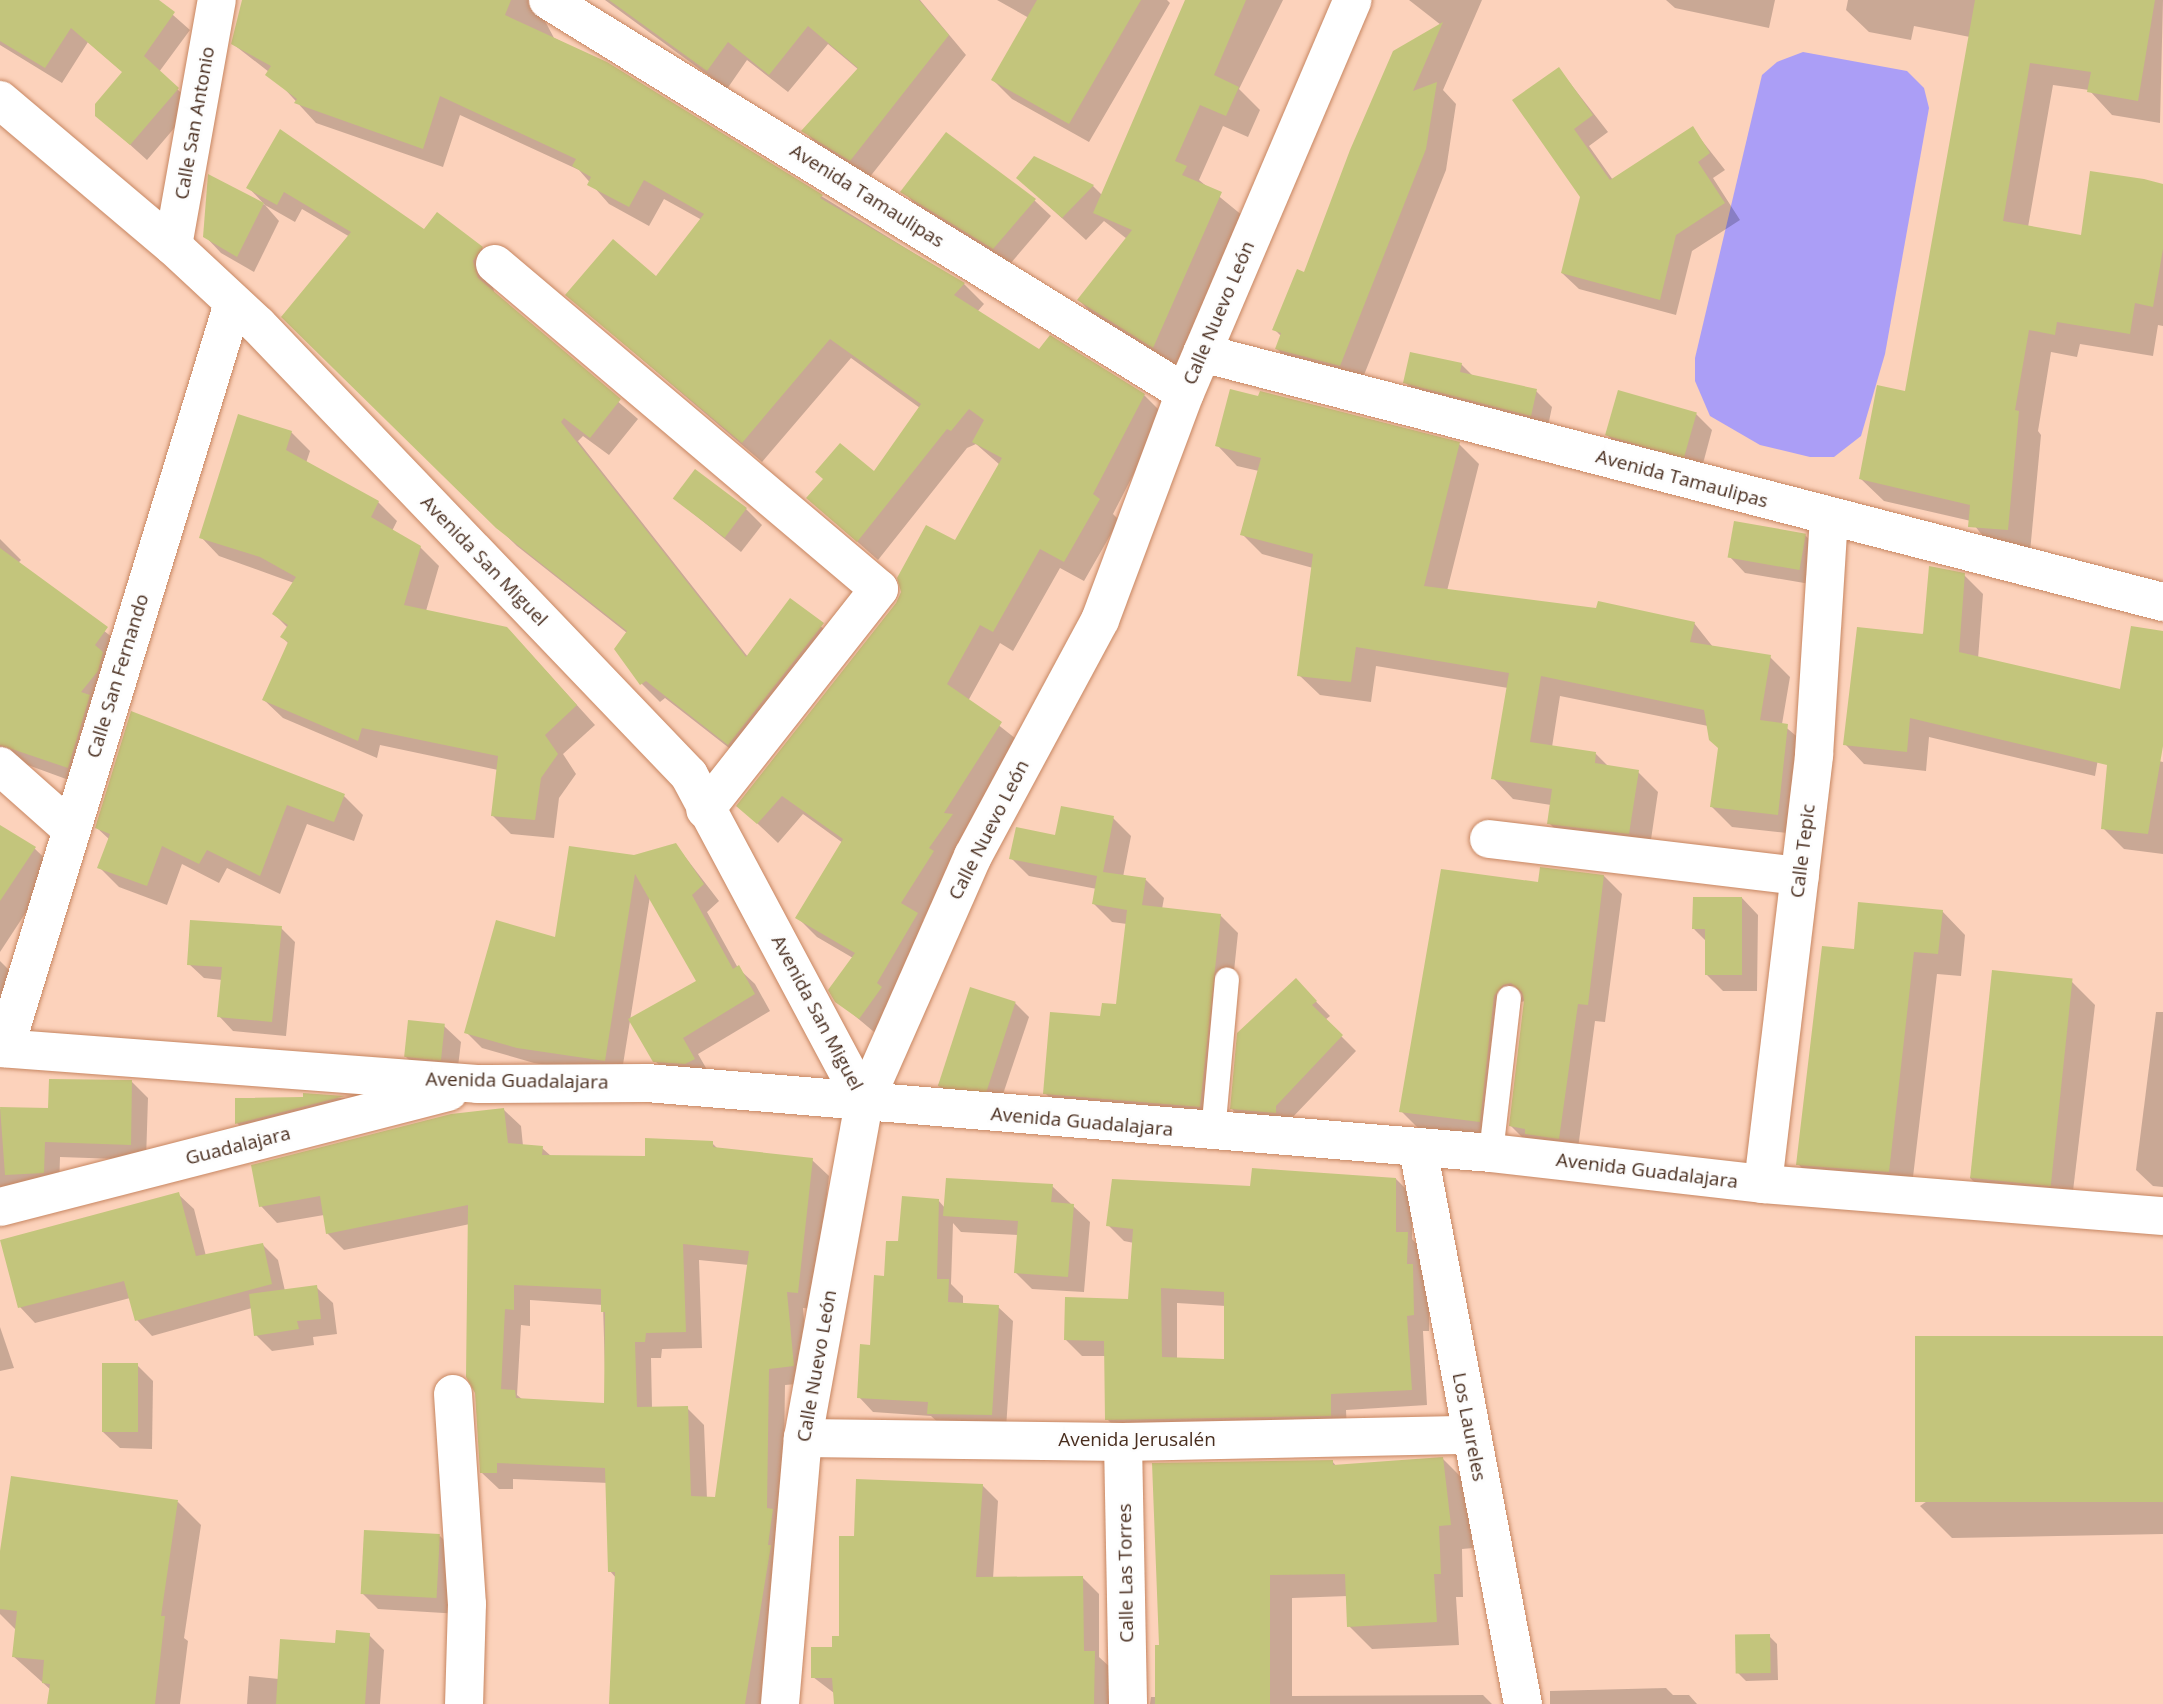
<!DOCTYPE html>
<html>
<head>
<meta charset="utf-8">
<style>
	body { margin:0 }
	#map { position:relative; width:2163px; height:1704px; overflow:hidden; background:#fcd2bb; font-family:"Open Sans",sans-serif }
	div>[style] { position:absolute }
	.water>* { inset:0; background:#ab9ef6 }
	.shadow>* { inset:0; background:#0003 }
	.building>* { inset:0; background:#c3c57c; transform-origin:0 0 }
	.roads { filter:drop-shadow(0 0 2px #c78661) drop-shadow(0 0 2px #c78661) }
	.service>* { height:24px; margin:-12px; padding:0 12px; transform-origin:12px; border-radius:12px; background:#fff }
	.minor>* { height:38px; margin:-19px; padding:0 19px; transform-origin:19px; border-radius:19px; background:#fff }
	span { translate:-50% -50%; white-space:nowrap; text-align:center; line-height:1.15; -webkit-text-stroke:5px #fdfdfd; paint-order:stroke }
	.street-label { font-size:19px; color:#492e1f }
</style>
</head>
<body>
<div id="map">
	<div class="water">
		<i style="clip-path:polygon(1803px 52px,1907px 71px,1924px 88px,1929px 108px,1885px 354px,1861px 436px,1834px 457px,1810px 457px,1760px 445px,1710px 416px,1695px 381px,1695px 358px,1762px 75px,1777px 62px)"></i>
	</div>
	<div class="shadow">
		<i style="clip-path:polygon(0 0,156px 0,190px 30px,159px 72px,194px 105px,147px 160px,97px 115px,124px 73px,88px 42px,62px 83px,0 45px)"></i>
		<i style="clip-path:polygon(246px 0,558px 0,549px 8px,545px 21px,554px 38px,607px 64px,964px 284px,984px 304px,977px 312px,1039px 351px,1144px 395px,1164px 415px,1113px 514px,1119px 520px,1084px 581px,1060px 568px,1013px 651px,1000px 643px,968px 701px,1021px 743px,923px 920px,937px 934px,880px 1037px,836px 1000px,853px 958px,817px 937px,797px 917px,843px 843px,803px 814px,778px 843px,739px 806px,955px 543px,1000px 465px,976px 444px,967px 448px,878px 560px,808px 498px,874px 473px,920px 408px,851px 358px,762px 462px,567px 295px,656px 279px,702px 220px,664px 199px,649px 226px,609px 204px,579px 170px,460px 115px,443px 167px,316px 123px,269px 72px,233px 44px)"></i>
		<i style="clip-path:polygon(605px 0,920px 0,966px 55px,869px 178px,822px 149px,804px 131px,859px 70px,828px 44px,788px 92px,747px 60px,727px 89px)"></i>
		<i style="clip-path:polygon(997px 0,1167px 0,1170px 3px,1089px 142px,1012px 99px,993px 80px,1029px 18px)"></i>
		<i style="clip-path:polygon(1187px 0,1283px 0,1239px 89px,1260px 110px,1248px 137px,1223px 126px,1199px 180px,1243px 216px,1176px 369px,1101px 323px,1079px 300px,1127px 239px,1104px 221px,1086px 240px,1018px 178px,1034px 158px,1093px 186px,1103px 196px)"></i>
		<i style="clip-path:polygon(1409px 0,1482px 0,1443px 90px,1456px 104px,1446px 170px,1360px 385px,1297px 369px,1277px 349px,1282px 337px,1274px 329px,1441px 25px)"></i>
		<i style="clip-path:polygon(1666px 0,1775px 0,1769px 28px,1675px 8px)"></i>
		<i style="clip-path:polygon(1848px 0,2163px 0,2160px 123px,2112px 115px,2089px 90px,2053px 85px,2028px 227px,2083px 237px,2163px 187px,2163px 326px,2158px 325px,2153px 356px,2080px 344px,2077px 357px,2051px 352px,2038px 431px,2041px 435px,2030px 552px,1993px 549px,1971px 521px,1884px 501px,1861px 479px,1906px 393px,1970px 37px,1914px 26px,1911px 40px,1869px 32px,1846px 10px)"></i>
		<i style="clip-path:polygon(1559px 69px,1608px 132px,1589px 146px,1613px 180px,1692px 128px,1725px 170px,1713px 178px,1740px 220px,1692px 251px,1676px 315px,1579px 289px,1562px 273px,1582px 196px)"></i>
		<i style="clip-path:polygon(280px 131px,425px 231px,482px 248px,500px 266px,491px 280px,495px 295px,638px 419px,609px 455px,583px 436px,578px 441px,748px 657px,790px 601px,841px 643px,747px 762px,665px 698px,660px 702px,642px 684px,627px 633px,517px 546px,283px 317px,350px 237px,302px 209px,295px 222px,265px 205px,248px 187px)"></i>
		<i style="clip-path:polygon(210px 177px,265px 205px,279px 221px,254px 272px,221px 253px,205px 236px)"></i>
		<i style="clip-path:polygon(903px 191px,1034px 200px,1051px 216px,1010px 264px,919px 208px)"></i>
		<i style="clip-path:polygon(1461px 364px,1474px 377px,1536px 391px,1552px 407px,1547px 431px,1421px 398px,1405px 382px)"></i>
		<i style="clip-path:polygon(1696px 414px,1712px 430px,1701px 471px,1623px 450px,1606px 434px)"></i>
		<i style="clip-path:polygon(291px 432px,310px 451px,306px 463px,378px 502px,397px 521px,392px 531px,420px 547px,439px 566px,426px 611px,507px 628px,595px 725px,563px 754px,576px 774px,559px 798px,554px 838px,511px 834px,492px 815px,498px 770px,380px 745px,377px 758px,283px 718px,264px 700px,289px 644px,282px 637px,288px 628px,274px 614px,294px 583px,219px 556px,201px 537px)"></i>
		<i style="clip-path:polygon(1459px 444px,1479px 464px,1447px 591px,1694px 623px,1713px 647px,1770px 657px,1790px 677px,1782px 724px,1807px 745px,1797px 834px,1732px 827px,1712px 807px,1720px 748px,1708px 726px,1560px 696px,1552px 747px,1596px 754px,1609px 767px,1638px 772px,1658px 792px,1649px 853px,1569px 843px,1549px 823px,1551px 805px,1513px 799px,1493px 778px,1508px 688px,1376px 666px,1371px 702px,1320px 695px,1299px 675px,1313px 568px,1262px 554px,1242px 534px,1259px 471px,1237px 466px,1217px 445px)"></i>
		<i style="clip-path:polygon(675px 499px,746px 509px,762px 525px,741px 552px)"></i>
		<i style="clip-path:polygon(1805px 535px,1821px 552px,1816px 585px,1745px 573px,1729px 556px)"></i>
		<i style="clip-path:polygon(0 539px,21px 560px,18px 563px,127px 649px,88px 787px,25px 764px,0 778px)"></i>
		<i style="clip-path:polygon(1964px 575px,1983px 594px,1978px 659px,2108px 703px,2095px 776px,1929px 737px,1926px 771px,1864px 764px,1845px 744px)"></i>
		<i style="clip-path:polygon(2111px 751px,2163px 762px,2163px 854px,2124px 849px,2103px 828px)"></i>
		<i style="clip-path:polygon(344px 796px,363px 815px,354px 841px,307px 824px,280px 894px,227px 868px,219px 883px,182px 864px,167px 905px,119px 887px,99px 867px,110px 840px,97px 828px)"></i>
		<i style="clip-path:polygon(1113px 818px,1131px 836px,1123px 877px,1146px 880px,1164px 898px,1162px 909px,1220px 915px,1238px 933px,1218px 1124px,1063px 1111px,1045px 1093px,1102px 1018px,1118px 1006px,1127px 924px,1112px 922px,1094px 904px,1097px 889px,1029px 876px,1011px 858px)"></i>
		<i style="clip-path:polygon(0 827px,34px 848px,55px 868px,0 952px)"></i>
		<i style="clip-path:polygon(676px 845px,719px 901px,707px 912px,738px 968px,755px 984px,770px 1011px,698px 1054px,710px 1075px,671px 1077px,654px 1060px,699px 982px,650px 896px,621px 1077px,534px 1063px,482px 1048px,466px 1032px,634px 857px)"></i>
		<i style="clip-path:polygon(1604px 876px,1622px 894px,1605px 1022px,1595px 1021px,1577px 1156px,1529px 1144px,1511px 1126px,1525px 1001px,1521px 1002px,1497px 1139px,1419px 1129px,1401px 1111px,1539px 884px)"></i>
		<i style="clip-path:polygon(1742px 898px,1758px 915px,1757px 991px,1723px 991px,1706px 974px,1707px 942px,1694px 929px)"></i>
		<i style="clip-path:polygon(1942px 911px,1965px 935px,1961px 976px,1937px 974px,1911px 1194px,1821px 1187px,1798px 1164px,1856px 951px)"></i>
		<i style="clip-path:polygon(281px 928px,295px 942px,286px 1036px,233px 1031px,219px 1016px,222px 980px,204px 978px,189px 964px)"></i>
		<i style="clip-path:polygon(0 961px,17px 978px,15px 996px,0 998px)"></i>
		<i style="clip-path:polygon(1296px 981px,1330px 1016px,1325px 1020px,1356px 1051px,1290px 1120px,1246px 1123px,1232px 1109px)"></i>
		<i style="clip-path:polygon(2071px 981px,2095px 1005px,2071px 1208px,1995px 1202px,1970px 1178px)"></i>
		<i style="clip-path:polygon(1015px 1003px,1029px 1017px,1000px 1103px,952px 1099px,938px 1085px)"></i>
		<i style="clip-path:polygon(2156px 1012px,2163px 1012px,2163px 1187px,2153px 1186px,2136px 1170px)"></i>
		<i style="clip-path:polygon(444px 1026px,461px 1042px,457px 1075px,421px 1072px,405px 1056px)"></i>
		<i style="clip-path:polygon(132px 1082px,148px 1098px,146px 1160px,60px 1157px,59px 1189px,0 1190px,0 1109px,49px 1109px)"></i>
		<i style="clip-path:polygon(305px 1095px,344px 1098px,355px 1109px,249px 1136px,237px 1123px,305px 1099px)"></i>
		<i style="clip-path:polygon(evenodd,504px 1110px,521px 1126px,523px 1146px,542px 1148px,551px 1156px,646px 1158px,712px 1143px,718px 1149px,812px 1160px,829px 1176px,814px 1309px,803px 1308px,810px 1383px,785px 1385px,783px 1522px,764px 1704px,611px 1704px,616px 1578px,610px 1571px,609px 1483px,513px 1479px,513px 1489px,499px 1489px,482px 1473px,470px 1224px,344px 1250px,327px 1233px,324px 1215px,277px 1223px,261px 1206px,504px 1110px,699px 1260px,749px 1265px,717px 1499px,707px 1499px,704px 1425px,687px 1408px,652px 1408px,651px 1358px,661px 1358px,662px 1349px,702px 1348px,699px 1260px,504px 1110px,530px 1300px,603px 1305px,606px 1405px,523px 1400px,517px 1395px,521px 1325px,530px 1326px,530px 1300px)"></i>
		<i style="clip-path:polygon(evenodd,1396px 1179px,1412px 1195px,1412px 1239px,1423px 1250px,1429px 1282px,1429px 1331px,1423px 1331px,1427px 1405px,1346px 1410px,1347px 1431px,1123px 1435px,1107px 1419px,1106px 1356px,1082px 1356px,1066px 1340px,1129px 1301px,1134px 1243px,1124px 1241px,1108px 1225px,1251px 1188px,1396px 1179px,1177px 1303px,1226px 1306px,1226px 1360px,1177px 1359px,1177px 1303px)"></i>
		<i style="clip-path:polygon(1052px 1186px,1090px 1222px,1084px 1292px,1032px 1289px,1015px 1272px,1018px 1235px,961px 1232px,953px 1223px,951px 1284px,963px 1296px,963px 1304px,998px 1307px,1013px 1321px,1006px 1429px,944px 1428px,931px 1416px,873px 1412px,859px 1397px,886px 1277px,900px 1243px,938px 1200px,945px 1208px)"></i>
		<i style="clip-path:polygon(178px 1194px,194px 1209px,206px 1256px,263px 1245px,278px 1260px,285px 1291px,316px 1287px,333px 1303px,337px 1334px,313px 1337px,314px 1345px,272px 1351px,256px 1335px,252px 1308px,152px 1336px,137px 1320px,130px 1298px,35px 1323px,20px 1307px)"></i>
		<i style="clip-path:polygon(0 1327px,14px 1368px,0 1371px)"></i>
		<i style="clip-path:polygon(2163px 1338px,2163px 1534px,1952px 1538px,1920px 1506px)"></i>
		<i style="clip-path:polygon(137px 1365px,153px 1381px,152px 1449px,120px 1448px,103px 1432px)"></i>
		<i style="clip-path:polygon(1443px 1459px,1466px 1482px,1473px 1548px,1462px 1549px,1463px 1597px,1456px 1597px,1459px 1645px,1372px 1649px,1349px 1626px,1348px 1596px,1292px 1598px,1292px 1696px,1483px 1695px,1492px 1704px,1150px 1704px,1151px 1697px,1157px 1697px,1161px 1646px,1154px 1465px,1332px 1461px,1337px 1467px)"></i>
		<i style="clip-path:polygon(982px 1485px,998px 1501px,993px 1579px,1083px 1578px,1099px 1594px,1099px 1657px,1111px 1668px,1110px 1704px,835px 1704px,834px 1693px,813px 1677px,841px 1637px,855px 1538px)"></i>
		<i style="clip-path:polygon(178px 1502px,201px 1525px,184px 1638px,188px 1641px,180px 1704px,48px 1704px,51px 1690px,13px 1656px,16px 1630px,0 1614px,0 1563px)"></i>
		<i style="clip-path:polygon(440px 1536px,456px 1552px,460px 1614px,378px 1609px,362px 1593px)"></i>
		<i style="clip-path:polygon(369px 1635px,384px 1650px,380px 1704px,247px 1704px,249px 1676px,279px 1679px,336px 1645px)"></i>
		<i style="clip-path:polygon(1769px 1636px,1777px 1644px,1778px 1680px,1746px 1681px,1738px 1673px)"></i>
		<i style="clip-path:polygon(1666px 1688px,1673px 1695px,1689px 1695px,1697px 1704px,1550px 1704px,1550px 1691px)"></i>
	</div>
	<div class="building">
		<i style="clip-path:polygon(0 0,159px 0,175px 12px,144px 56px,179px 88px,130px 145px,95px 116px,95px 104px,122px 72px,71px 28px,45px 68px,0 41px)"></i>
		<i style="clip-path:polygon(242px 0,511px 0,505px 15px,607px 62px,823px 195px,820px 198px,965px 283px,954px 295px,1039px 349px,1050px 335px,1145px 394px,1093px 494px,1100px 499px,1064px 562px,1040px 549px,993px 632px,980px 625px,947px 684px,1002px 722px,944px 813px,953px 814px,929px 848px,934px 851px,901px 903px,918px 913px,877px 983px,882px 987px,859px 1019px,835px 1002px,828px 990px,855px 953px,795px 918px,843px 839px,782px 796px,757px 824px,736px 806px,896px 603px,901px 592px,897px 578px,926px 525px,955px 540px,1002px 458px,972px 442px,984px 420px,969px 409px,951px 431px,947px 429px,857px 542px,806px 498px,823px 479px,815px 472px,840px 443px,874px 471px,921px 404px,830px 339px,742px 443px,565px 295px,613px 239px,656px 276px,704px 214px,644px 180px,629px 207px,587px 185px,591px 177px,572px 166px,576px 159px,440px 96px,423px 149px,294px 103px,297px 99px,265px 75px,271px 66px,231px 44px)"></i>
		<i style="clip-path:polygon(609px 0,919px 0,949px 35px,850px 161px,801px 131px,858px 68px,808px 26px,769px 75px,728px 42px,707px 71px)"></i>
		<i style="clip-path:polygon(1037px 0,1141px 0,1069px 124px,991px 80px)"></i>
		<i style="clip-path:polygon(1185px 0,1246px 0,1214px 75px,1239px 87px,1226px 116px,1200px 105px,1175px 161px,1187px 166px,1182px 175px,1222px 192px,1153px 348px,1077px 300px,1132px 230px,1093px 213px)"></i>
		<i style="clip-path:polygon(1975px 0,2155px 0,2138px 101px,2087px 92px,2091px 72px,2030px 63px,2003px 221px,2081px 235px,2090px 171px,2144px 179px,2163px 184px,2163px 249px,2153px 307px,2135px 303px,2130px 334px,2057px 322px,2055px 335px,2029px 330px,2015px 410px,2019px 411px,2008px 530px,1968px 527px,1970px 505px,1859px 479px,1877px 385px,1905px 391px)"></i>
		<i style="clip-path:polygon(1443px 22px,1413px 91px,1437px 82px,1426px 149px,1340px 366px,1275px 349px,1281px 333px,1272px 330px,1297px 269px,1304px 272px,1350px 150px,1393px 51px)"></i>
		<i style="clip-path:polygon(1559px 67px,1593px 115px,1574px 129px,1610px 180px,1693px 126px,1710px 153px,1698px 162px,1725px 203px,1676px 235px,1660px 300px,1561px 273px,1580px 197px,1512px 100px)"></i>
		<i style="clip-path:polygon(280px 129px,424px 229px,437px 212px,483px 247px,473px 261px,478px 278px,621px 399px,590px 438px,564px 418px,561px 422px,746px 657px,790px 598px,824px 623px,728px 745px,646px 681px,640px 685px,614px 649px,627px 631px,496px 528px,281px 317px,351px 232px,284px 192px,277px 205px,246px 188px)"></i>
		<i style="clip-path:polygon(946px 132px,1036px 199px,993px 249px,900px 192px)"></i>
		<i style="clip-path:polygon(1034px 156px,1094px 185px,1062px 218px,1016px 178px)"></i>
		<i style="clip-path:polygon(208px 174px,264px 203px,237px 257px,203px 237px)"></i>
		<i style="clip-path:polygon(1410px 352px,1462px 363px,1460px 372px,1537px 389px,1531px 416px,1403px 383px)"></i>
		<i style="clip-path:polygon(1230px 389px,1258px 396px,1260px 391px,1460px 442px,1424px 586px,1596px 608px,1598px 601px,1695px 622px,1690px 642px,1771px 655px,1760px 720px,1788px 724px,1778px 815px,1710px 807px,1718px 748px,1709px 740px,1704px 710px,1541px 676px,1530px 742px,1596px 752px,1595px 763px,1639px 770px,1629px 834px,1547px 824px,1552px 789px,1491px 779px,1509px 673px,1356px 647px,1351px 682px,1297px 676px,1313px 554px,1240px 535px,1261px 458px,1215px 446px)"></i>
		<i style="left:1618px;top:390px;width:82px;height:47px;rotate:16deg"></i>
		<i style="clip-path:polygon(238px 414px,292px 431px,286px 450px,379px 501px,371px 517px,421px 546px,404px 605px,507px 627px,577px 705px,545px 735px,558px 754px,541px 778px,535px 820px,491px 816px,498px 756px,362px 728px,358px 741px,262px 700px,288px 642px,280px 637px,288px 625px,272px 614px,296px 577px,260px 557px,199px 538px)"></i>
		<i style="left:695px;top:469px;width:65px;height:37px;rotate:37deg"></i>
		<i style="left:1734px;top:521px;width:73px;height:37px;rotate:10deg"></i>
		<i style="clip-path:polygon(0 548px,108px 627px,95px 645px,103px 652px,98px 671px,81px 692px,90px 695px,68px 768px,0 745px)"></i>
		<i style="clip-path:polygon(1929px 566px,1965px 573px,1959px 652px,2120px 689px,2131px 626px,2163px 631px,2163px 746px,2148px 834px,2101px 829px,2107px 765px,1910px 718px,1907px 752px,1843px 745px,1857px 627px,1923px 634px)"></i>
		<i style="clip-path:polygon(131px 711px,345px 794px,334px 822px,287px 805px,260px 876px,207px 850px,199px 864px,162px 846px,147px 886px,97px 868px,110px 834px,95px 828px)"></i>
		<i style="clip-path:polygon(1061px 806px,1114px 816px,1103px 872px,1146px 878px,1142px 905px,1221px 914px,1200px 1107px,1043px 1094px,1050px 1012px,1100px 1016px,1102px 1003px,1116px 1004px,1127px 910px,1092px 904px,1097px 876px,1009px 859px,1016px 827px,1055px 835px)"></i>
		<i style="clip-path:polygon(0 825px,36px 847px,0 901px)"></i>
		<i style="clip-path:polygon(676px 843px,704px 884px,692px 895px,733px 969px,739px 965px,755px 994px,683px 1038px,695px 1059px,685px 1064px,653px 1062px,628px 1019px,696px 981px,635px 874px,605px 1061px,517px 1048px,464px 1033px,496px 920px,555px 937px,569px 846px,634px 855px)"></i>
		<i style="clip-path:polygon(1540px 867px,1604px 875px,1588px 1005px,1578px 1004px,1559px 1139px,1525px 1134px,1525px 1129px,1509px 1126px,1524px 1000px,1522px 992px,1511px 983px,1503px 985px,1494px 996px,1480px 1122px,1399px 1112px,1441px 869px,1538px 882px)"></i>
		<i style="clip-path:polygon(1693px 897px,1742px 897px,1742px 975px,1705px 975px,1705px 929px,1692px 929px)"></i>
		<i style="clip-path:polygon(1858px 902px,1943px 910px,1938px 954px,1914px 952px,1889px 1172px,1796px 1165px,1822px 946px,1854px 949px)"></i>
		<i style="clip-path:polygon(190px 920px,282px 926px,272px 1022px,217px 1017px,222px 967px,187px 965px)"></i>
		<i style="left:1992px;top:970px;width:81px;height:209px;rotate:6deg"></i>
		<i style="clip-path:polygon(1296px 978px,1317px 1001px,1312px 1005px,1343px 1035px,1276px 1106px,1276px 1113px,1230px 1109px,1237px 1033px)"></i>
		<i style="left:970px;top:987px;width:48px;height:104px;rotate:18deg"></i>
		<i style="left:408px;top:1020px;width:37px;height:37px;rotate:6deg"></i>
		<i style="clip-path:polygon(49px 1079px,132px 1080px,131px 1145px,45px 1142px,44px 1173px,5px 1175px,0 1107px,48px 1108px)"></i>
		<i style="clip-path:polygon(303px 1093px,345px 1096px,235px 1124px,235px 1098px,303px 1097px)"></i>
		<i style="clip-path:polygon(evenodd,504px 1108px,508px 1143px,543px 1146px,542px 1155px,645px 1156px,645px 1138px,713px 1141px,713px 1147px,813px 1158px,798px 1293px,787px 1292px,794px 1366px,769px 1369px,767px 1508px,773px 1509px,768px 1545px,771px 1545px,745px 1704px,609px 1704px,615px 1572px,608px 1572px,605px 1468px,497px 1463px,497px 1473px,480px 1473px,475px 1393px,466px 1377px,468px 1205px,326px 1234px,320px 1196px,259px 1207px,251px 1165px,451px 1114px,504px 1108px,683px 1244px,749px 1251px,715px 1497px,691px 1496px,688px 1406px,637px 1407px,635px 1342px,645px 1342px,646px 1333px,686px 1332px,683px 1244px,504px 1108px,514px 1285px,601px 1289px,601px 1312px,605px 1312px,604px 1403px,516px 1398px,515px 1390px,501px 1389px,505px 1309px,514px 1310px,514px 1285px)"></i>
		<i style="clip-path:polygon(evenodd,1252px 1168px,1396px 1178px,1396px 1232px,1408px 1232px,1407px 1264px,1413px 1264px,1414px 1315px,1407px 1316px,1412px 1390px,1331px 1394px,1331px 1416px,1105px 1420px,1104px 1341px,1064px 1340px,1065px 1297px,1128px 1299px,1133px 1229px,1106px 1226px,1112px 1179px,1250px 1186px,1252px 1168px,1161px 1288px,1224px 1292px,1224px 1359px,1162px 1357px,1161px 1288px)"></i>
		<i style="clip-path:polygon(946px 1178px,1053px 1184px,1051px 1202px,1074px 1204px,1068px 1277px,1014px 1273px,1018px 1221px,943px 1216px)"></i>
		<i style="clip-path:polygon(179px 1192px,196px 1256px,263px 1243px,272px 1284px,135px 1321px,124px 1281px,18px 1308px,0 1240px)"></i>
		<i style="clip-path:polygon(902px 1196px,939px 1199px,937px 1279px,949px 1279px,948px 1302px,999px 1305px,992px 1415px,927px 1414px,928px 1402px,857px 1398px,860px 1344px,870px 1345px,874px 1275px,884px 1276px,886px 1241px,898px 1241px)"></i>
		<i style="clip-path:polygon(317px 1285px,321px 1319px,297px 1321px,299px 1329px,254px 1336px,249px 1294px)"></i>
		<i style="left:2163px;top:1336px;width:166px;height:248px;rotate:90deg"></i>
		<i style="left:102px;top:1363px;width:36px;height:69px"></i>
		<i style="clip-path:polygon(1443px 1457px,1451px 1525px,1439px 1526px,1441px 1574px,1434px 1574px,1437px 1622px,1347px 1627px,1345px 1574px,1270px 1575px,1270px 1704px,1155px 1704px,1155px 1645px,1159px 1645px,1152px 1463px,1333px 1460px,1333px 1465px)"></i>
		<i style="clip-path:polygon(11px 1476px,178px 1500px,161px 1616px,165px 1616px,155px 1704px,47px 1704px,50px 1684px,42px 1683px,44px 1660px,12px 1657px,17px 1611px,0 1609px,0 1551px)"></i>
		<i style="clip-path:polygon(856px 1479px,983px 1484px,976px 1577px,1083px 1576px,1084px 1651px,1095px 1651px,1094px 1704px,834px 1704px,832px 1678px,811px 1678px,811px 1647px,832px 1647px,832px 1636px,839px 1636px,839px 1536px,854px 1536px)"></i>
		<i style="left:364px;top:1530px;width:76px;height:64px;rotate:3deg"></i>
		<i style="clip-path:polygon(336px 1630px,370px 1633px,365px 1704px,276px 1704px,280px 1639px,335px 1643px)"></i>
		<i style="left:1770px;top:1634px;width:39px;height:35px;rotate:89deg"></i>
	</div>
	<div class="roads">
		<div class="service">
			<i style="left:1213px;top:1133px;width:154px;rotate:-84.8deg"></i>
			<i style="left:1491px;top:1153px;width:156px;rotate:-83.4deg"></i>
		</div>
		<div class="minor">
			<i style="left:548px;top:0;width:748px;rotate:31.67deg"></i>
			<i style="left:0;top:100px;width:226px;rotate:40.2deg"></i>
			<i style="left:173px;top:246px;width:116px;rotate:42.9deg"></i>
			<i style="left:258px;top:325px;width:623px;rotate:46.24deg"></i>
			<i style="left:689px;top:775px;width:372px;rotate:61.9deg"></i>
			<i style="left:173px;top:246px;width:250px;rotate:-79.9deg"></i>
			<i style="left:495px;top:264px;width:503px;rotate:40.24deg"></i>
			<i style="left:879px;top:589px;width:281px;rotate:128.2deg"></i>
			<i style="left:1202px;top:353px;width:993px;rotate:14.53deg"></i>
			<i style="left:0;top:766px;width:95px;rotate:41.6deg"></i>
			<i style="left:1489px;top:839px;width:313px;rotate:6.8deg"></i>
			<i style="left:0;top:1048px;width:478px;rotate:4.3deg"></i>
			<i style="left:477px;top:1084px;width:170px;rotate:-0.3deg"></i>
			<i style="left:647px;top:1083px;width:847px;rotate:4.74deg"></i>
			<i style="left:1491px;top:1153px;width:274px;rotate:6.5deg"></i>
			<i style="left:1763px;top:1184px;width:401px;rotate:4.6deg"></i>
			<i style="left:5px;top:1048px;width:779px;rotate:-72.98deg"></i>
			<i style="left:1418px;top:1149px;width:565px;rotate:79.29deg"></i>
			<i style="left:1763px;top:1184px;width:432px;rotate:-83.2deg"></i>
			<i style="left:1814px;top:755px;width:238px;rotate:-86.4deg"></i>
			<i style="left:0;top:1207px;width:463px;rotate:-14.4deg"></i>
			<i style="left:453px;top:1394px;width:210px;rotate:86.2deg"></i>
			<i style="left:467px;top:1604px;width:100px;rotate:91.7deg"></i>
			<i style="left:803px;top:1438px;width:320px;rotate:0.7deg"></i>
			<i style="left:1123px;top:1442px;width:348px;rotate:-1.2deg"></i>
			<i style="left:1123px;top:1442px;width:262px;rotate:88.9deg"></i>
			<i style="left:780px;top:1704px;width:267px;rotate:-85.1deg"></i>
			<i style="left:803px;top:1438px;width:341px;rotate:-79.7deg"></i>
			<i style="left:864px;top:1103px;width:270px;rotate:-66.2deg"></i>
			<i style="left:973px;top:856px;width:268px;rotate:-61.7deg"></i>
			<i style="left:1100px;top:620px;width:242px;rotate:-69.5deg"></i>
			<i style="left:1185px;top:393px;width:427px;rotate:-66.9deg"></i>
		</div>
	</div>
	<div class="street-label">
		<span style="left:195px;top:123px;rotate:-80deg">Calle San Antonio</span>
		<span style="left:867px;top:196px;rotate:32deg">Avenida Tamaulipas</span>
		<span style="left:1219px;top:313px;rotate:-67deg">Calle Nuevo León</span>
		<span style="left:1682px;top:479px;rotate:15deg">Avenida Tamaulipas</span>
		<span style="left:484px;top:561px;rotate:46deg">Avenida San Miguel</span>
		<span style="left:118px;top:676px;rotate:-73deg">Calle San Fernando</span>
		<span style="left:989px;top:830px;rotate:-63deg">Calle Nuevo León</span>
		<span style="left:1803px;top:851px;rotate:-83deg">Calle Tepic</span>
		<span style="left:817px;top:1013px;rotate:62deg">Avenida San Miguel</span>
		<span style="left:517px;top:1081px;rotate:1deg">Avenida Guadalajara</span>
		<span style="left:1082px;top:1122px;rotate:5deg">Avenida Guadalajara</span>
		<span style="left:238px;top:1146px;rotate:-14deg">Guadalajara</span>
		<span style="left:1647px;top:1171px;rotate:7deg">Avenida Guadalajara</span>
		<span style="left:817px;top:1366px;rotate:-80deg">Calle Nuevo León</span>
		<span style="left:1469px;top:1427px;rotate:79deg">Los Laureles</span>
		<span style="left:1137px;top:1440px">Avenida Jerusalén</span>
		<span style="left:1126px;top:1573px;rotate:-91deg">Calle Las Torres</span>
	</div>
</div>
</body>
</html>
